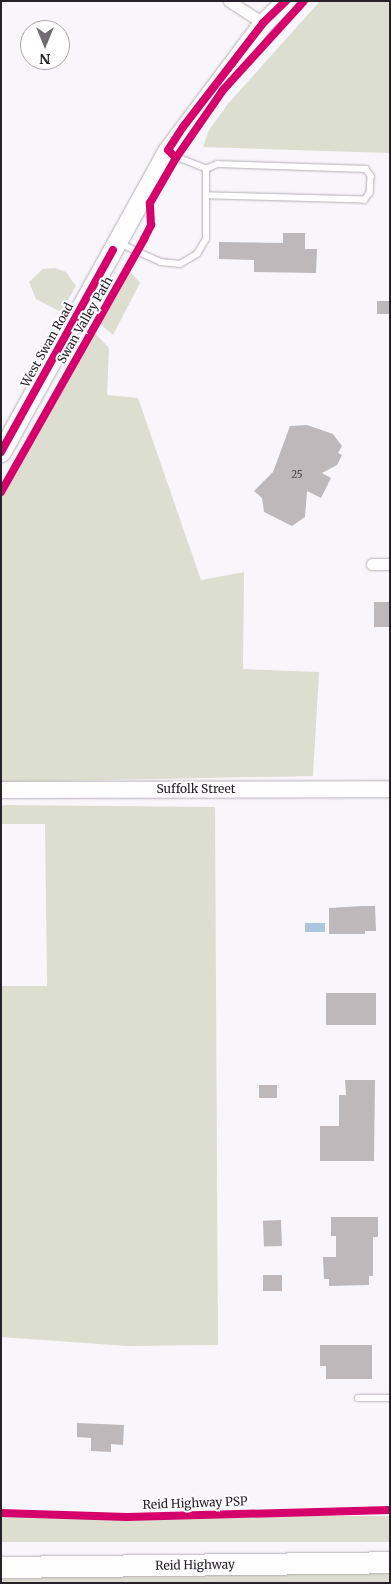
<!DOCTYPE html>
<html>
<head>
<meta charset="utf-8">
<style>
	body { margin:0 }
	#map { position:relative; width:391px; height:1584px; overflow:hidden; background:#f9f6fb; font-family:Merriweather,serif }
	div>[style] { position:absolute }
	.green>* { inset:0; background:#dcdecf; transform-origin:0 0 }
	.water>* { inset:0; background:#adc6e0; transform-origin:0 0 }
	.building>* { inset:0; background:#bfb8ba; transform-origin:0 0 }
	.roads { filter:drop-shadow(0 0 1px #b3afb5) drop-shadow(0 0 1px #b3afb5) }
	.lane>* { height:5.5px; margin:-2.75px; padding:0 2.75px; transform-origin:2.75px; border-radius:2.75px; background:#fefefe }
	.street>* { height:11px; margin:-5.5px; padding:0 5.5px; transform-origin:5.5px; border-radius:5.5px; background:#fefefe }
	.secondary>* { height:16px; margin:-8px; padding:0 8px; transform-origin:8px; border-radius:8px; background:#fefefe }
	.primary>* { height:19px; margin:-9.5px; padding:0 9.5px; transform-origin:9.5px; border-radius:9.5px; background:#fefefe }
	.highway>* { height:21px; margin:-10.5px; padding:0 10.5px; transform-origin:10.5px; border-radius:10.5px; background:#fefefe }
	.cycleway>* { height:8px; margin:-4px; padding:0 4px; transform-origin:4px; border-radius:4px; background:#d6006c }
	span { translate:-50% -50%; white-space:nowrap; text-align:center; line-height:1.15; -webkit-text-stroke:4px #fff; paint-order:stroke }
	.number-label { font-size:10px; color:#4d474d }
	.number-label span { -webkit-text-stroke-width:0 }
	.street-label { font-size:12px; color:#272129 }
	.frame { position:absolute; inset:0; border:2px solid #272129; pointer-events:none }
	.north { position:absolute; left:20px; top:20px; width:50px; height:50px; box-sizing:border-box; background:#fff; border:1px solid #a9a6a9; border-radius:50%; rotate:180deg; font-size:14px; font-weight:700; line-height:20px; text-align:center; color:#272129 }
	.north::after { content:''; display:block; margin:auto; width:18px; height:22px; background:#706c72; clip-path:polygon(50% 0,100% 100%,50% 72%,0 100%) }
</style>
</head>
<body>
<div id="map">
	<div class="green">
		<i style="clip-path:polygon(320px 1px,390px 1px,390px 153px,203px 147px,209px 130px,227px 105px)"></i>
		<i style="clip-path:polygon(55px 268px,66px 272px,76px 286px,64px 307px,59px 311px,36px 299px,29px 282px,43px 269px)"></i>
		<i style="clip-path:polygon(128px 269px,140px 283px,113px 335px,99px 323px)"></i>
		<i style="clip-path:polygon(94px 332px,109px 348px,107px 395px,138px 398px,201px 580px,244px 572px,243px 669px,319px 672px,313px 776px,1px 782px,1px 497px)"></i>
		<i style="clip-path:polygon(1px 805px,215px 807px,218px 1345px,127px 1346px,1px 1337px,1px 986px,47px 986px,45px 824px,1px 824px)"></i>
		<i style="left:390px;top:1516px;width:26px;height:389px;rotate:90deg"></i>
		<i style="clip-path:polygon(390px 1569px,390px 1583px,1px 1583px,1px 1572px)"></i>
	</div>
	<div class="water">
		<i style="left:305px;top:923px;width:20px;height:9px"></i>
	</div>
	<div class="building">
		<i style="clip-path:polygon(283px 233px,305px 233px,305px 249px,317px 249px,316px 273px,254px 272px,254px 260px,219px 259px,219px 242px,283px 243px)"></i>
		<i style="left:377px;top:301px;width:13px;height:13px"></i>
		<i style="clip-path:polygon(307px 425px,333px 434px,342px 446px,338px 453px,342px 455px,337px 465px,322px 473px,331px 478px,321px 498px,307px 491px,305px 517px,292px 526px,264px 512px,262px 498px,254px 491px,273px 472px,290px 426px)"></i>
		<i style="left:374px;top:602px;width:16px;height:25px"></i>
		<i style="clip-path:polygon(362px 906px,375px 906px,376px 931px,365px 931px,365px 934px,329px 934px,329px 908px)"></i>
		<i style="left:326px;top:993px;width:50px;height:32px"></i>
		<i style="clip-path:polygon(345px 1080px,375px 1080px,374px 1161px,320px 1161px,320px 1126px,339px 1126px,339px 1095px,346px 1095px)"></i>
		<i style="left:259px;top:1085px;width:18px;height:13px"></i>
		<i style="clip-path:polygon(331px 1217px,378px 1217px,378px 1237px,373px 1237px,373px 1276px,369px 1276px,369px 1285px,329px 1286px,329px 1279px,324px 1279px,323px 1257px,336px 1257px,336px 1236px,331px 1236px)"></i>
		<i style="left:281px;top:1220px;width:26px;height:18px;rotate:88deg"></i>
		<i style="left:263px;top:1275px;width:19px;height:16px"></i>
		<i style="clip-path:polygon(320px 1345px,372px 1345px,372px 1379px,326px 1379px,326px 1366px,320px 1366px)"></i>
		<i style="clip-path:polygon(77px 1423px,124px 1425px,123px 1445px,111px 1444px,111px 1452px,91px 1451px,91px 1438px,77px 1437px)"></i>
	</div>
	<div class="roads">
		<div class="lane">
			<i style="left:206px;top:169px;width:12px;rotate:-24deg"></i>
			<i style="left:217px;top:164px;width:149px;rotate:1.9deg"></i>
			<i style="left:366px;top:169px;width:9px;rotate:54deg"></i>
			<i style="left:371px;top:176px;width:17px;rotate:93deg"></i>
			<i style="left:370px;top:193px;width:9px;rotate:126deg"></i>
			<i style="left:365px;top:200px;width:158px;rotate:-178.5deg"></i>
			<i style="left:119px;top:243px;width:46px;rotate:24.3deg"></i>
			<i style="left:161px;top:262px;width:19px;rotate:6deg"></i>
			<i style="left:180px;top:264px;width:20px;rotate:-30deg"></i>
			<i style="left:197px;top:254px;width:17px;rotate:-59deg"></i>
			<i style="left:206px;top:239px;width:70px;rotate:-90deg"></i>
			<i style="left:206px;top:169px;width:41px;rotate:-158.5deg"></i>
			<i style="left:358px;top:1398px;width:32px"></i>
		</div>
		<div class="street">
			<i style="left:229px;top:1px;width:40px;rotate:32.9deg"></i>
			<i style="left:372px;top:564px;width:18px"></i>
		</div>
		<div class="secondary">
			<i style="left:1px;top:790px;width:389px;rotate:-0.1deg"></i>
		</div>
		<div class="primary">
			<i style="left:1px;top:452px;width:345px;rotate:-61.1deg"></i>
			<i style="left:168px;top:150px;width:159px;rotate:-53.2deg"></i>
			<i style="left:263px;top:23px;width:32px;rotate:-44deg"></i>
		</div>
		<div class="highway">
			<i style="left:1px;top:1567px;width:389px;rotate:-0.7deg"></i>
		</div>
	</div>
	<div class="cycleway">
		<i style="left:176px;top:158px;width:11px;rotate:-135deg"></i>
		<i style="left:168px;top:150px;width:27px;rotate:-57deg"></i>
		<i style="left:183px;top:127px;width:131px;rotate:-52.4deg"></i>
		<i style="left:263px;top:23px;width:32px;rotate:-44deg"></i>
		<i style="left:1px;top:452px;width:231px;rotate:-61deg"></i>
		<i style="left:1px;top:492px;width:291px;rotate:-60.5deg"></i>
		<i style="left:144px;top:239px;width:16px;rotate:-63deg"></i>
		<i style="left:151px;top:225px;width:22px;rotate:-93deg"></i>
		<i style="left:150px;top:203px;width:52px;rotate:-60deg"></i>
		<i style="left:176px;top:158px;width:83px;rotate:-55.3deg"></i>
		<i style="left:223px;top:90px;width:120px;rotate:-47.7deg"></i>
		<i style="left:1px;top:1513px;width:126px;rotate:1.8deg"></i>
		<i style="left:127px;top:1517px;width:263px;rotate:-1.5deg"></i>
	</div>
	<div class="number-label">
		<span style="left:297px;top:475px">25</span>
	</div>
	<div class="street-label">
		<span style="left:85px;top:320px;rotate:-60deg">Swan Valley Path</span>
		<span style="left:47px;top:345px;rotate:-61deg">West Swan Road</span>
		<span style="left:196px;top:789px">Suffolk Street</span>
		<span style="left:195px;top:1503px;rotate:-2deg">Reid Highway PSP</span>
		<span style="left:195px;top:1565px;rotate:-1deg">Reid Highway</span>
	</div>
	<div class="frame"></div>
	<div class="north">N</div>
</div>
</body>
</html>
